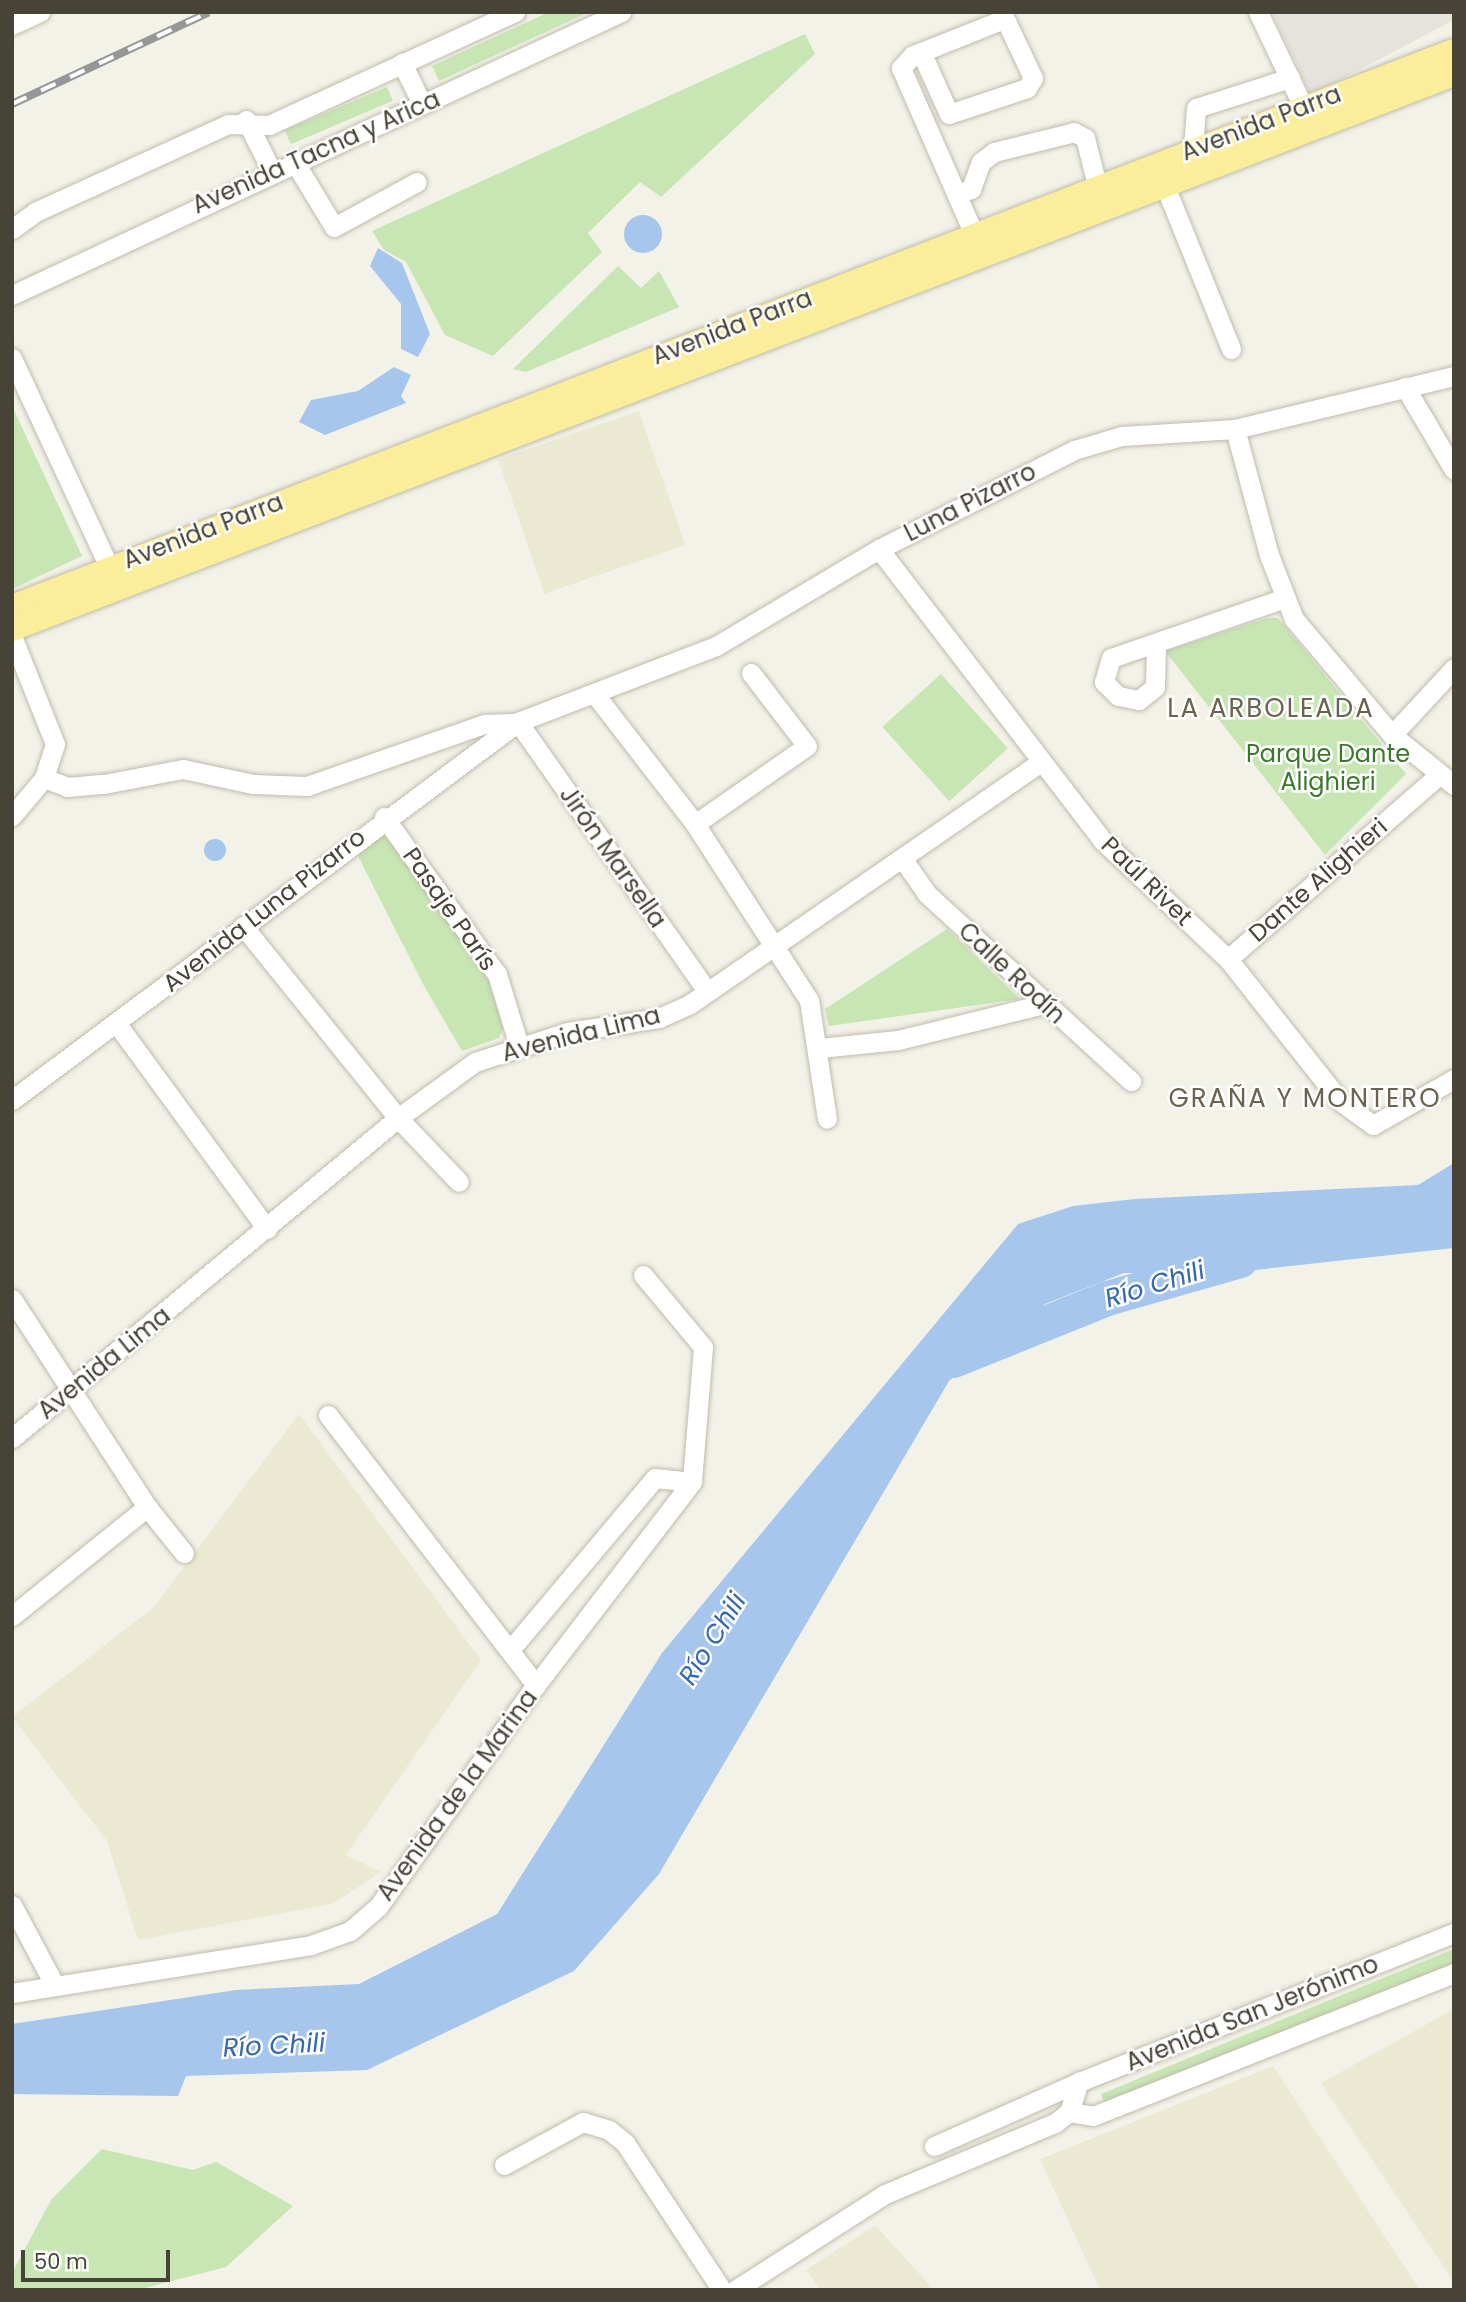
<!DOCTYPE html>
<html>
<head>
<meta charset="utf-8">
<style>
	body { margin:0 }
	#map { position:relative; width:1466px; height:2302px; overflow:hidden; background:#f3f2e9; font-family:Poppins,sans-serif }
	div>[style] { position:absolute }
	.industrial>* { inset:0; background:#e6e3dd }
	.education>* { inset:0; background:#ece9d3; transform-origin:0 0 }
	.green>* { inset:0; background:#c7e6b3; transform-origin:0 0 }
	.water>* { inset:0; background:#a7c6ee }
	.round { border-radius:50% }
	.river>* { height:35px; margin:-17.5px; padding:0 17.5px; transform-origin:17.5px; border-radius:17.5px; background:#a7c6ee }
	.roads { filter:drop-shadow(0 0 2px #bfbbab) drop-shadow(0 0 2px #bfbbab) }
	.minor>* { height:19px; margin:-9.5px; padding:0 9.5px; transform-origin:9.5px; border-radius:9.5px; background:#fff }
	.major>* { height:24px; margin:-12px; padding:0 12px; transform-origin:12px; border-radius:12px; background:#faee9b }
	.rail>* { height:8px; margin-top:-4px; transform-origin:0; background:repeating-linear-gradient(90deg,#fff 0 16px,#979797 0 32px); box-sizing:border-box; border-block:2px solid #979797 }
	span { translate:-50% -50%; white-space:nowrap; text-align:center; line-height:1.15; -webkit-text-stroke:5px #fff; paint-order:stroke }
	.street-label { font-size:24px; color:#474337 }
	.park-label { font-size:24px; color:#3d772c }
	.neighbourhood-label { font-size:26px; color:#69634f; letter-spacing:2px }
	.water-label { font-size:26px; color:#3468af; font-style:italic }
	.frame { position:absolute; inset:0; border:14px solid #474337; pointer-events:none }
	.scale { position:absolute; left:21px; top:2250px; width:149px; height:32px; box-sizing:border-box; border:4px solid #474337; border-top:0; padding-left:9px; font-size:21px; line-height:24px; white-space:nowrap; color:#474337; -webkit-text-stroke:5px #fff; paint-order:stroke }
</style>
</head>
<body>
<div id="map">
	<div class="industrial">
		<i style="clip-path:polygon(1272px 12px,1454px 12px,1454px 20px,1311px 95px)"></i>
	</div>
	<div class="education">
		<i style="left:639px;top:411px;width:142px;height:149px;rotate:71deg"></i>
		<i style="clip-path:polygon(299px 1414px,481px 1660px,346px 1855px,381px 1872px,332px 1904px,138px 1940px,107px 1841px,12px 1717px,154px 1607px)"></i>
		<i style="clip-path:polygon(1454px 2009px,1454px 2282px,1321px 2083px)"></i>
		<i style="clip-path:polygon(1273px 2066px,1420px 2290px,1100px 2290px,1040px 2159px)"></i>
		<i style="clip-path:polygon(875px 2225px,934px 2290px,821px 2290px,806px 2270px)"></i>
	</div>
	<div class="green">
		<i style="clip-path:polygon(549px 12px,589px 12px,439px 81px,432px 66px)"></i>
		<i style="clip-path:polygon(805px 34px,815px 54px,661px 197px,640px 182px,588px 233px,602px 252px,493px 356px,445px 335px,406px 262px,384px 250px,372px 231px)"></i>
		<i style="left:387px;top:87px;width:15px;height:111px;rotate:67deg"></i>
		<i style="clip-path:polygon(618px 266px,641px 288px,659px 271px,679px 307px,526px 372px,513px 369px)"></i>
		<i style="clip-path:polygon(12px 406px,82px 556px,12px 589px)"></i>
		<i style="clip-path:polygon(1267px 618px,1278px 618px,1406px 774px,1325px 855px,1165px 651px)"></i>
		<i style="left:941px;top:674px;width:100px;height:79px;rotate:48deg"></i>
		<i style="clip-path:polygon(387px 830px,489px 982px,503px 1029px,499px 1038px,462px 1051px,424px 986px,357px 854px)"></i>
		<i style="clip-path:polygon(947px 929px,1020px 999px,829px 1026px,825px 1009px)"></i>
		<i style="clip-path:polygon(1454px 1949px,1454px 1965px,1104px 2102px,1101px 2094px)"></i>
		<i style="clip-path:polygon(102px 2149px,193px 2170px,216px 2162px,293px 2206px,226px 2267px,137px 2290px,12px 2290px,12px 2273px,51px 2200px)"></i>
	</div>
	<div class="water">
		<i class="round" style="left:624px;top:215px;width:38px;height:38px"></i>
		<i style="clip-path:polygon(378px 248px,402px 263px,430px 334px,418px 357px,401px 349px,401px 304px,370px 266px)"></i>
		<i style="clip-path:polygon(394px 367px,411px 375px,401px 396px,406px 403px,325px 435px,299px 422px,311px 400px,358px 391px)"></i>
		<i class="round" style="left:204px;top:839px;width:22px;height:22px"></i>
		<i style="clip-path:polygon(1454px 1163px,1454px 1248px,1228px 1273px,1124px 1273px,1045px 1304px,949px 1381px,659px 1874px,574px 1971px,367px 2070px,186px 2076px,178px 2096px,12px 2094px,12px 2024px,236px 1990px,359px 1984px,497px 1914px,662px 1653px,1018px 1224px,1073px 1206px,1135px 1199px,1418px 1185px)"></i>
	</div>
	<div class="river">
		<i style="left:953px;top:1360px;width:166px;rotate:-21.9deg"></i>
		<i style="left:1107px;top:1298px;width:138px;rotate:-15.9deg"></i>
	</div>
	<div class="roads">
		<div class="minor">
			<i style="left:1258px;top:12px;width:121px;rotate:64.5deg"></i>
			<i style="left:12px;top:25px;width:31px;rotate:-25deg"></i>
			<i style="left:921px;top:52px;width:68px;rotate:65.7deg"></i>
			<i style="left:949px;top:114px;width:82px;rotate:-18.4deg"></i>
			<i style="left:1027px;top:88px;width:12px;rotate:-59deg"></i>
			<i style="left:1033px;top:78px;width:63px;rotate:-115.3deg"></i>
			<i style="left:1006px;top:21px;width:7px;rotate:180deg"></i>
			<i style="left:999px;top:21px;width:84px;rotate:158.3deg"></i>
			<i style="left:921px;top:52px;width:9px;rotate:159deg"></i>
			<i style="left:913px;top:55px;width:18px;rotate:133deg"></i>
			<i style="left:901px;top:68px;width:179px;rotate:66.3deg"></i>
			<i style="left:402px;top:63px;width:46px;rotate:64deg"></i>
			<i style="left:246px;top:120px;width:56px;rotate:63.4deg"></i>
			<i style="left:1193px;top:149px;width:41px;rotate:-85.8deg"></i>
			<i style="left:1196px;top:108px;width:99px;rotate:-17.7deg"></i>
			<i style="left:294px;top:161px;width:77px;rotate:58.8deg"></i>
			<i style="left:334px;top:227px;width:94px;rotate:-28.5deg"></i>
			<i style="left:1160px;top:174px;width:189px;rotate:67.9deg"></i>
			<i style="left:960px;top:193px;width:12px;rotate:-20deg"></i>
			<i style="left:971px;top:189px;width:29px;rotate:-70deg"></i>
			<i style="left:981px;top:162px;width:16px;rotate:-38deg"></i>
			<i style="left:994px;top:152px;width:82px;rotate:-14deg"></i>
			<i style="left:1074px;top:132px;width:13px;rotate:29deg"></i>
			<i style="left:1085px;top:138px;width:49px;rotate:75.7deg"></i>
			<i style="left:12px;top:229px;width:29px;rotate:-36deg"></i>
			<i style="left:35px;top:212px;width:212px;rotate:-24.5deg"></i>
			<i style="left:228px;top:124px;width:41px;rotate:1.4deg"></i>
			<i style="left:269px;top:125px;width:271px;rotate:-24.7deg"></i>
			<i style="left:12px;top:295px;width:672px;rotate:-24.92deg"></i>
			<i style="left:12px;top:358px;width:245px;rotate:65.1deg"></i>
			<i style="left:1405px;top:387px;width:96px;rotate:59.4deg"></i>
			<i style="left:1235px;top:429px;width:131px;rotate:74.9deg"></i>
			<i style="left:1269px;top:555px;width:69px;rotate:68.7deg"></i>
			<i style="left:1294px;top:619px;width:152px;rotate:49.8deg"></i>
			<i style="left:1392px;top:735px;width:80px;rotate:38.9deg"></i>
			<i style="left:879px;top:549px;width:367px;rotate:52.5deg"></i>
			<i style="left:1102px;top:840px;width:173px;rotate:43.4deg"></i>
			<i style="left:1228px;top:959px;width:181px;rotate:51.7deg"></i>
			<i style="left:1340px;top:1101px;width:41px;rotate:36deg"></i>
			<i style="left:1373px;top:1125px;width:93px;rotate:-29.6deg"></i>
			<i style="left:12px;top:636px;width:116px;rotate:68.3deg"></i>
			<i style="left:55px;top:744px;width:36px;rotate:108deg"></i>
			<i style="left:44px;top:778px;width:50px;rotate:130.1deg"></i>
			<i style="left:1156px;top:645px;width:42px;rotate:91.4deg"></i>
			<i style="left:1155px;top:687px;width:21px;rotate:141deg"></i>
			<i style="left:1139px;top:700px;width:21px;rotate:-169deg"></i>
			<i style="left:1118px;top:696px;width:20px;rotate:-135deg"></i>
			<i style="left:1104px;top:682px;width:25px;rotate:-74deg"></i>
			<i style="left:1111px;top:658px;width:184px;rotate:-19deg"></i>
			<i style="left:597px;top:697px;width:160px;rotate:52.3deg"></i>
			<i style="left:695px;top:824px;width:210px;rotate:57.1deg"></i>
			<i style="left:809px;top:1000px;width:120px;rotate:81.4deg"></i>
			<i style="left:518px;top:722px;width:329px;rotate:54.9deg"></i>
			<i style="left:1392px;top:735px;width:91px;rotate:-47.2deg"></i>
			<i style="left:44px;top:778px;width:25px;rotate:21deg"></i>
			<i style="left:67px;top:787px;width:37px;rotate:-5deg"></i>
			<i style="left:104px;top:784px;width:80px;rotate:-10.8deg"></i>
			<i style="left:183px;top:769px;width:72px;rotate:12.1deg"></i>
			<i style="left:253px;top:784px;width:54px;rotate:2.1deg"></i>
			<i style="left:307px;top:786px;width:188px;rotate:-19.3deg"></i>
			<i style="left:484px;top:724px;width:29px;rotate:-2deg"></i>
			<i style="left:384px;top:817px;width:193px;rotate:54.3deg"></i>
			<i style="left:497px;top:974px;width:75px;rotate:73deg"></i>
			<i style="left:695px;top:824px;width:136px;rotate:-34.9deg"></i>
			<i style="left:807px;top:746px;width:92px;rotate:-127.5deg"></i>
			<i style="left:902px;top:858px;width:44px;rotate:55.2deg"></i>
			<i style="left:927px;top:894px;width:277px;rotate:42.5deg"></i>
			<i style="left:243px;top:926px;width:247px;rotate:51.1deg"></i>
			<i style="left:398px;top:1118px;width:88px;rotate:46.4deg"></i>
			<i style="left:1228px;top:959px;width:281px;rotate:-41.1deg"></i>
			<i style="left:117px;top:1024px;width:254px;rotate:53.8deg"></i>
			<i style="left:820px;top:1048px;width:78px;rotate:-5.9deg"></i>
			<i style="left:898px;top:1040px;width:149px;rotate:-13.9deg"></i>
			<i style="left:12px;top:1100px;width:632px;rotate:-36.76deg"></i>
			<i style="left:518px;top:722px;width:212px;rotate:-21deg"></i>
			<i style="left:716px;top:646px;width:190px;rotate:-30.8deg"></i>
			<i style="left:879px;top:549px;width:219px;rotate:-26.9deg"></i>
			<i style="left:1074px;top:450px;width:50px;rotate:-16.3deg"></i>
			<i style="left:1122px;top:436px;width:113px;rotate:-3.5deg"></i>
			<i style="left:1235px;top:429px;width:225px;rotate:-13.6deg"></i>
			<i style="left:643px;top:1275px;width:94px;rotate:50.2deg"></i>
			<i style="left:703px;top:1347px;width:135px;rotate:94.7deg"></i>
			<i style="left:12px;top:1299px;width:248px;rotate:57deg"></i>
			<i style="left:147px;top:1507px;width:59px;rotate:51.2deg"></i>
			<i style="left:328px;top:1415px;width:341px;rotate:52.4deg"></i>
			<i style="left:12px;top:1438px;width:501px;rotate:-39.66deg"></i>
			<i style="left:398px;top:1118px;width:95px;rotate:-36deg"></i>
			<i style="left:475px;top:1062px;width:98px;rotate:-17.9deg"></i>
			<i style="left:568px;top:1032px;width:92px;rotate:-8.7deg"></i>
			<i style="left:659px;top:1018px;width:34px;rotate:-24deg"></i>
			<i style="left:690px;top:1004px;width:425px;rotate:-34.6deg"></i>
			<i style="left:12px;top:1616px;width:174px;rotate:-38.9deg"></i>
			<i style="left:510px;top:1650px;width:225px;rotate:-49.9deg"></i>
			<i style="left:655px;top:1478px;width:37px;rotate:6deg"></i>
			<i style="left:12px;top:1905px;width:92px;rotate:62deg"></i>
			<i style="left:12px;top:1993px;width:303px;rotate:-9.1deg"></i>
			<i style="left:311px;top:1945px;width:41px;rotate:-19.7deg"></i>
			<i style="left:350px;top:1931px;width:37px;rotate:-41deg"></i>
			<i style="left:378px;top:1907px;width:272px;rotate:-54.6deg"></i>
			<i style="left:536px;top:1685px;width:256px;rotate:-52.5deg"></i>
			<i style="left:1069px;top:2112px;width:24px;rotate:9deg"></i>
			<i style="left:1093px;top:2116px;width:388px;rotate:-21.6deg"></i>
			<i style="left:934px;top:2146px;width:158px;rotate:-23.8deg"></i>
			<i style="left:504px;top:2165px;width:90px;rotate:-28.6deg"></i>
			<i style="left:583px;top:2122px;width:27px;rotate:17deg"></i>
			<i style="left:609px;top:2130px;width:21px;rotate:39deg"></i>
			<i style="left:625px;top:2143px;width:176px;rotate:56.6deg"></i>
			<i style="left:735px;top:2290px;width:178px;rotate:-32.6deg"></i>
			<i style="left:885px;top:2194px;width:184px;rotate:-22.7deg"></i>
			<i style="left:1055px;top:2123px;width:18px;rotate:-38deg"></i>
			<i style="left:1069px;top:2112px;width:32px;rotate:-72deg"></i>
			<i style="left:1079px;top:2082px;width:404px;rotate:-21.7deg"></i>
		</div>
		<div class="major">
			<i style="left:12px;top:607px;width:1545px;rotate:-21.09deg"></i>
			<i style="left:12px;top:629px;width:1545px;rotate:-21.05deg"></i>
		</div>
	</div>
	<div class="rail">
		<i style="left:12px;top:104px;width:217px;rotate:-25deg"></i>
	</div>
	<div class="street-label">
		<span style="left:1261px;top:123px;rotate:-21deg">Avenida Parra</span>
		<span style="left:316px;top:152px;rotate:-24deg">Avenida Tacna y Arica</span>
		<span style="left:732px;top:327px;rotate:-21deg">Avenida Parra</span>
		<span style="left:970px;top:502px;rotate:-27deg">Luna Pizarro</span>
		<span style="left:203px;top:531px;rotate:-21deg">Avenida Parra</span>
		<span style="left:613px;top:857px;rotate:55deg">Jirón Marsella</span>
		<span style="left:1318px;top:880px;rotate:-41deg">Dante Alighieri</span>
		<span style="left:1147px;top:881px;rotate:44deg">Paúl Rivet</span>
		<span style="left:450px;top:909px;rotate:55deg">Pasaje París</span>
		<span style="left:264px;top:910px;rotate:-38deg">Avenida Luna Pizarro</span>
		<span style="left:1012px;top:973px;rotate:43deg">Calle Rodín</span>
		<span style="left:581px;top:1034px;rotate:-14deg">Avenida Lima</span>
		<span style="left:104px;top:1363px;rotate:-39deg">Avenida Lima</span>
		<span style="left:457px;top:1795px;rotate:-54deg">Avenida de la Marina</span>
		<span style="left:1252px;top:2013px;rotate:-22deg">Avenida San Jerónimo</span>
	</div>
	<div class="park-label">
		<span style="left:1328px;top:768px">Parque Dante<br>Alighieri</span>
	</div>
	<div class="neighbourhood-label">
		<span style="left:1271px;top:709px">LA ARBOLEADA</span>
		<span style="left:1305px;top:1099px">GRAÑA Y MONTERO</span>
	</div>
	<div class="water-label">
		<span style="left:1155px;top:1285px;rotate:-17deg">Río Chili</span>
		<span style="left:713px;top:1639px;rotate:-58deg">Río Chili</span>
		<span style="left:274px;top:2046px;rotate:-3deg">Río Chili</span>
	</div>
	<div class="frame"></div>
	<div class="scale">50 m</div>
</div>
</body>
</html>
